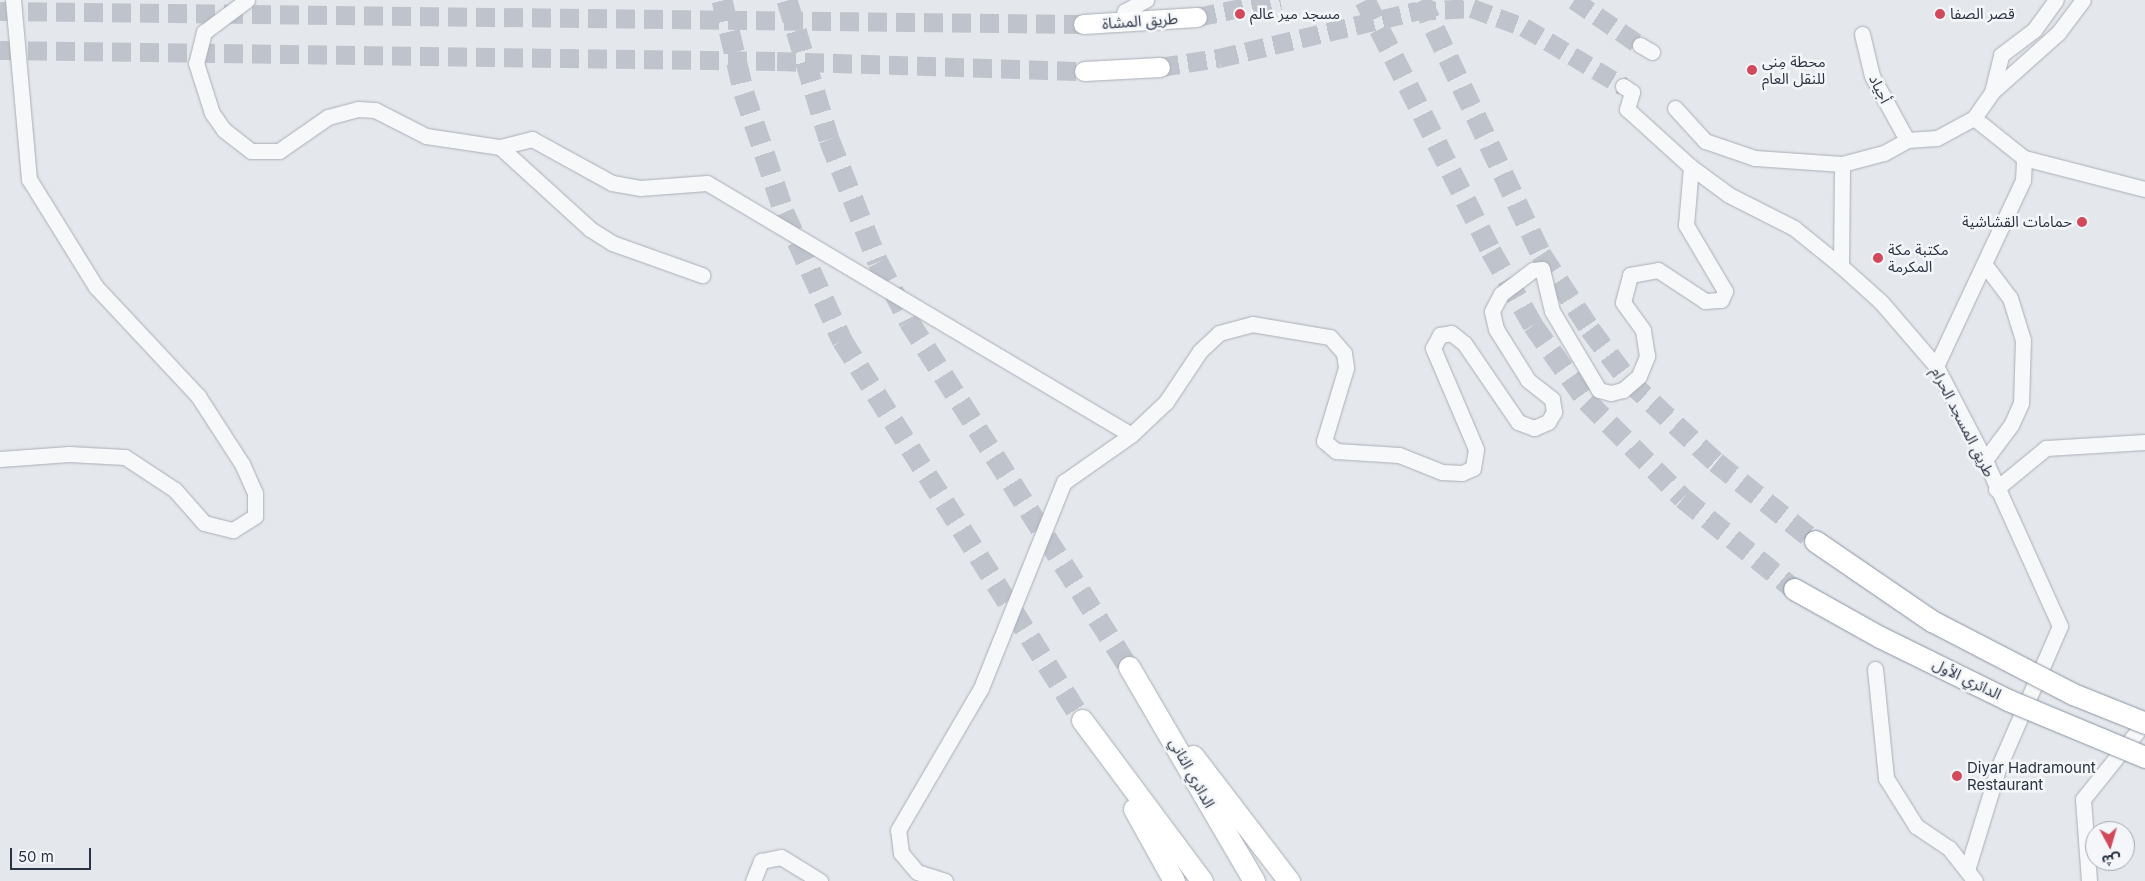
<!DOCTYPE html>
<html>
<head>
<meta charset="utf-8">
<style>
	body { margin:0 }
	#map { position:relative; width:2145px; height:881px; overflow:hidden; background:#e4e7ec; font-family:Inter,"Noto Sans Arabic",sans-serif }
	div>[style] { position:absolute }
	.major-tunnel>* { height:19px; margin-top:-9.5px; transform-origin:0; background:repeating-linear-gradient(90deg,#bfc3cb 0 19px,transparent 0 28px) }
	.highway-tunnel>* { height:21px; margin-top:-10.5px; transform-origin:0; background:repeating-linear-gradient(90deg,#bfc3cb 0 21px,transparent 0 32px) }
	.roads { filter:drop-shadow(0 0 1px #a9aeb7) drop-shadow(0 0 1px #a9aeb7) }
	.minor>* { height:15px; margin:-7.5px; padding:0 7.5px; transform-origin:7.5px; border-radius:7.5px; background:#f7f8fa }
	.major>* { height:19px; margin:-9.5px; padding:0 9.5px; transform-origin:9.5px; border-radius:9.5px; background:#fff }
	.highway>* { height:21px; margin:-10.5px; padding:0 10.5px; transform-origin:10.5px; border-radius:10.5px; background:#fff }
	.bridges { filter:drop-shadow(0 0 1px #8b94a3) drop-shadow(0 0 1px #8b94a3) }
	.highway-bridge>* { height:21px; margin:-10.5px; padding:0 10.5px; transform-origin:10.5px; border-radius:10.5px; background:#fff }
	.dots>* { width:14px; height:14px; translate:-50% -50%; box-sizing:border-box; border:2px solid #f4f6f9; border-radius:50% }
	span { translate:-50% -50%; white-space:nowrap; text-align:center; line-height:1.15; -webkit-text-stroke:5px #f4f6f9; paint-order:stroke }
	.poi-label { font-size:15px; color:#2b3445 }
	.left { translate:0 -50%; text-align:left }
	.right { translate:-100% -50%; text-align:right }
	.street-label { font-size:15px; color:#2b3445 }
	.north { position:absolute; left:2085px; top:821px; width:50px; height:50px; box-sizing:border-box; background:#f4f6f9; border:1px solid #a4a8b1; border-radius:50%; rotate:174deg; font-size:14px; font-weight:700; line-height:20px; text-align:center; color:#2b3445 }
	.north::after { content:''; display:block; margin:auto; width:18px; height:22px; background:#d1495b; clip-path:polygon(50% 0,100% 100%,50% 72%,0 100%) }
	.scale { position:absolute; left:10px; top:848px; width:81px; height:22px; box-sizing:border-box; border:2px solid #2b3445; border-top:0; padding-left:6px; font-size:15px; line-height:18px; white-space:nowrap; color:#2b3445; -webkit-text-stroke:4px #f4f6f9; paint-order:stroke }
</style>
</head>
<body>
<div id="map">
	<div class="major-tunnel">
		<i style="left:1574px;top:0;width:80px;rotate:34.3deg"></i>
		<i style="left:0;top:11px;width:1083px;rotate:0.69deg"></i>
		<i style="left:1197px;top:17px;width:85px;rotate:-11.6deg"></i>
		<i style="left:0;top:50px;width:777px;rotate:0.81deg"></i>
		<i style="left:777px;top:61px;width:307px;rotate:1.9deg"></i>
		<i style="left:1160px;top:67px;width:60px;rotate:-8.7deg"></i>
		<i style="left:1219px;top:58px;width:204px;rotate:-13.4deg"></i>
		<i style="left:1417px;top:11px;width:55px;rotate:-3.1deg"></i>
		<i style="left:1472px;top:8px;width:55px;rotate:20.1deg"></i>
		<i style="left:1524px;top:27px;width:115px;rotate:30.8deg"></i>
	</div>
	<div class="highway-tunnel">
		<i style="left:722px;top:0;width:96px;rotate:76.7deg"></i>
		<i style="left:744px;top:93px;width:126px;rotate:71.4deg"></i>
		<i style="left:784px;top:212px;width:141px;rotate:65.6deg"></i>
		<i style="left:842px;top:340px;width:449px;rotate:57.7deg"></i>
		<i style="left:787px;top:0;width:145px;rotate:73.2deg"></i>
		<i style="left:829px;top:139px;width:132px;rotate:68.3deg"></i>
		<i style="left:878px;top:262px;width:67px;rotate:62.3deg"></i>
		<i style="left:909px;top:321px;width:410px;rotate:57.6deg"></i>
		<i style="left:1365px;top:0;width:281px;rotate:63.3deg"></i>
		<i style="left:1491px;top:251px;width:85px;rotate:60.4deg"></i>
		<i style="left:1533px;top:325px;width:93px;rotate:54.6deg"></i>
		<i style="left:1587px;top:401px;width:136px;rotate:45.3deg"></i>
		<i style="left:1683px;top:498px;width:144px;rotate:39.3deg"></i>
		<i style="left:1421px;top:0;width:281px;rotate:64.7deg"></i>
		<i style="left:1541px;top:254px;width:90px;rotate:56.8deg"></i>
		<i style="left:1590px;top:329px;width:65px;rotate:53.1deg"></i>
		<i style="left:1629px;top:381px;width:119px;rotate:43deg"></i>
		<i style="left:1716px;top:462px;width:127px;rotate:38.6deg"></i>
	</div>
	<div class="roads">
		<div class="minor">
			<i style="left:247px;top:0;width:54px;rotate:143.3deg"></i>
			<i style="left:204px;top:32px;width:32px;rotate:104deg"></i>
			<i style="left:196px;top:63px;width:52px;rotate:72.3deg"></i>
			<i style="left:212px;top:113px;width:21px;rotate:55deg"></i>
			<i style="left:224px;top:130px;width:34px;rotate:38deg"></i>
			<i style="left:251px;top:151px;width:28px"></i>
			<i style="left:279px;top:151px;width:60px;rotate:-34.8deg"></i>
			<i style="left:328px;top:117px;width:31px;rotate:-15deg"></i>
			<i style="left:358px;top:109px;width:17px;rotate:3deg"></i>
			<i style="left:375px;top:110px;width:57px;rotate:27deg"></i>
			<i style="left:426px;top:136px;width:75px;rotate:8.5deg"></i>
			<i style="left:500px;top:147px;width:122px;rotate:42.3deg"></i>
			<i style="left:590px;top:229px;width:26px;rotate:32deg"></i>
			<i style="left:612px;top:243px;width:96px;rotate:19.6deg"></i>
			<i style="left:1120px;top:23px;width:13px;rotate:-67deg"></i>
			<i style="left:1125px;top:11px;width:24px;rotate:-28deg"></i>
			<i style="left:1862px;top:34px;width:43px;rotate:76.6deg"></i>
			<i style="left:1872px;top:76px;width:73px;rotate:61.3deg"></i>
			<i style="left:1640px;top:45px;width:14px;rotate:30deg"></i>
			<i style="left:1623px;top:86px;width:11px;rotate:34deg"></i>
			<i style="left:1632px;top:92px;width:18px;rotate:106deg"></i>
			<i style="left:1627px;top:109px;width:86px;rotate:42.2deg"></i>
			<i style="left:1691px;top:167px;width:47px;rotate:36.4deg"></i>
			<i style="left:1729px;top:195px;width:73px;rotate:26.9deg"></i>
			<i style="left:1794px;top:228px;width:60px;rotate:39deg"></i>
			<i style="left:1841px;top:266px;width:54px;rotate:42deg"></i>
			<i style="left:1881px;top:302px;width:84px;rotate:49.3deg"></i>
			<i style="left:1936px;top:366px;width:106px;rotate:62.5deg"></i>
			<i style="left:1985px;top:460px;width:182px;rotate:65.7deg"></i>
			<i style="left:2060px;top:626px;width:153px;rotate:113.5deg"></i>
			<i style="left:1999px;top:766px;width:106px;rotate:107.1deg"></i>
			<i style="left:1992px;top:92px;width:38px;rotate:-76deg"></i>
			<i style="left:2001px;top:55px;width:41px;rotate:-37.1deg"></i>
			<i style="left:2034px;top:30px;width:37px;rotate:-54deg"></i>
			<i style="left:1675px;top:108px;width:45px;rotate:47.7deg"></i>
			<i style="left:1705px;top:141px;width:53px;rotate:18.8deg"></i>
			<i style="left:1755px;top:158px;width:87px;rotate:3.9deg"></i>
			<i style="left:1842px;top:164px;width:43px;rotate:-14.7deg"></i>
			<i style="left:1884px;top:153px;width:26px;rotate:-29deg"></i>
			<i style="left:1907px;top:140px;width:30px;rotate:-4deg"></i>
			<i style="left:1937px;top:138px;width:42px;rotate:-28.4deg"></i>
			<i style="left:1974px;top:118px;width:32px;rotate:-55deg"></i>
			<i style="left:1992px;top:92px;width:89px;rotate:-41.8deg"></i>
			<i style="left:2058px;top:33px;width:41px;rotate:-52.9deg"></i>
			<i style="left:1974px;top:118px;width:64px;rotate:38.7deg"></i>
			<i style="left:2024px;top:158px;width:125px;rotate:14.4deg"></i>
			<i style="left:500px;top:147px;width:33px;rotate:-14deg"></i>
			<i style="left:532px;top:139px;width:91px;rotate:28.8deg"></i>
			<i style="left:612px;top:183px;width:28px;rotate:10deg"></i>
			<i style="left:640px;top:188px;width:67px;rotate:-4.3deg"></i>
			<i style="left:707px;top:183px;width:493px;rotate:30.7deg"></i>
			<i style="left:1985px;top:265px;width:41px;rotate:52.9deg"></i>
			<i style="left:2010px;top:298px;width:44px;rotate:72.8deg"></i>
			<i style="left:2023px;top:340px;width:63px;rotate:91.8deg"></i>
			<i style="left:2021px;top:403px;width:24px;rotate:114deg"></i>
			<i style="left:2011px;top:425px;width:44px;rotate:126.6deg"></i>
			<i style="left:1841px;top:266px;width:102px;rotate:-89.4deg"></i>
			<i style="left:1936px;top:366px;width:205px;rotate:-64.9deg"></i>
			<i style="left:2023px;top:180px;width:22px;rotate:-87deg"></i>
			<i style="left:0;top:459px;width:69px;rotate:-4.1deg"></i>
			<i style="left:69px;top:454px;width:56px;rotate:3.1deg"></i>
			<i style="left:125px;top:457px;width:60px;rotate:33.4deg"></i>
			<i style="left:175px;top:490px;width:44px;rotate:48.7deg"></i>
			<i style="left:204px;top:523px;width:30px;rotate:14deg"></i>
			<i style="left:233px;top:530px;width:26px;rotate:-32deg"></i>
			<i style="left:255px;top:516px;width:23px;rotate:-90deg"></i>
			<i style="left:255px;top:493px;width:32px;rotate:-114deg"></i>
			<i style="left:242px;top:464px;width:81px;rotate:-122.9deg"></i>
			<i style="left:198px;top:396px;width:149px;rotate:-133.1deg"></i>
			<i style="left:96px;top:287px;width:127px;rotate:-121.8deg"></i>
			<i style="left:29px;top:179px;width:180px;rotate:-95.1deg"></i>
			<i style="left:1996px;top:489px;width:65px;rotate:-39.4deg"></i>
			<i style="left:2046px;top:448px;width:99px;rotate:-3.5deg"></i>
			<i style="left:1875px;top:669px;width:110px;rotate:84.2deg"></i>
			<i style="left:1886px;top:778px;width:57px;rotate:58deg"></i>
			<i style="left:1916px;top:826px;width:40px;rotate:34deg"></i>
			<i style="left:1949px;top:848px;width:42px;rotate:51.8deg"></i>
			<i style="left:753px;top:881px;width:22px;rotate:-68deg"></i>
			<i style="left:761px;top:861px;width:20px;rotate:-11deg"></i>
			<i style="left:781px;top:857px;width:46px;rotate:31.6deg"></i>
			<i style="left:945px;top:881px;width:29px;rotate:-162deg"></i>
			<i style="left:917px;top:872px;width:25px;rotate:-130deg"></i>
			<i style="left:901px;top:853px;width:23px;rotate:-97deg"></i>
			<i style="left:898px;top:830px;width:164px;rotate:-59.7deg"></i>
			<i style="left:981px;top:688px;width:222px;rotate:-68.1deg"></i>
			<i style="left:1064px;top:482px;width:82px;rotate:-35deg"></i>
			<i style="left:1131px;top:435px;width:48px;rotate:-43.3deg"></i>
			<i style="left:1166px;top:402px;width:61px;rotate:-56.3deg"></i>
			<i style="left:1200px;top:351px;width:26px;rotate:-43deg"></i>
			<i style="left:1219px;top:333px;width:34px;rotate:-15deg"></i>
			<i style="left:1252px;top:324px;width:79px;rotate:9.5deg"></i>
			<i style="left:1330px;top:337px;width:21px;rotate:49deg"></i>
			<i style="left:1344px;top:353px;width:15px;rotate:82deg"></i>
			<i style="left:1346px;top:368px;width:76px;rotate:106.8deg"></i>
			<i style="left:1324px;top:441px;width:16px;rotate:40deg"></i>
			<i style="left:1336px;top:451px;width:63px;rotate:3.6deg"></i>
			<i style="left:1399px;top:455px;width:46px;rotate:21.6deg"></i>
			<i style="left:1442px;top:472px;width:20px;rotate:3deg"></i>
			<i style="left:1462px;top:473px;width:12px;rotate:-24deg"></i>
			<i style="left:1473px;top:468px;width:19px;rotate:-81deg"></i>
			<i style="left:1476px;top:449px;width:110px;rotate:-113.1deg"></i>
			<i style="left:1433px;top:348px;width:15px;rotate:-62deg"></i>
			<i style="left:1440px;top:335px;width:11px;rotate:-10deg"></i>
			<i style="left:1451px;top:333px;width:16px;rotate:38deg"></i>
			<i style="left:1464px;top:343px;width:96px;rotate:55.6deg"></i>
			<i style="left:1518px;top:422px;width:17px;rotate:21deg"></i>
			<i style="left:1534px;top:428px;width:15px;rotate:-23deg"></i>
			<i style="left:1548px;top:422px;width:12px;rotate:-59deg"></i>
			<i style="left:1554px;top:412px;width:13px;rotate:-99deg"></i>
			<i style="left:1552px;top:399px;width:31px;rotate:-142deg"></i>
			<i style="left:1528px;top:380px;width:60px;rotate:-122.1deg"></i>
			<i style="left:1496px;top:329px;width:18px;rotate:-103deg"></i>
			<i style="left:1492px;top:311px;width:19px;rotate:-62deg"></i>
			<i style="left:1501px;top:294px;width:40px;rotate:-37deg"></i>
			<i style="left:1533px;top:270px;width:9px;rotate:-6deg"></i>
			<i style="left:1542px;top:269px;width:43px;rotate:76.6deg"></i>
			<i style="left:1552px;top:311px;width:92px;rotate:59.3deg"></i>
			<i style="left:1599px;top:390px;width:12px;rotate:14deg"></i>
			<i style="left:1611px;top:393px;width:12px;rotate:-14deg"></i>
			<i style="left:1623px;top:390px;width:21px;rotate:-41deg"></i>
			<i style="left:1639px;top:376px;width:22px;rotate:-68deg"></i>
			<i style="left:1647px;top:356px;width:26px;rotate:-99deg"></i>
			<i style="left:1643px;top:330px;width:34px;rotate:-126deg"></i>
			<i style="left:1623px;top:302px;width:28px;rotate:-75deg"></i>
			<i style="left:1630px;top:275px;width:28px;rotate:-10deg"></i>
			<i style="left:1658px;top:270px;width:56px;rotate:33.4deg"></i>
			<i style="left:1705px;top:301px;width:16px;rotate:-4deg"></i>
			<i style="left:1721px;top:300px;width:10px;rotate:-66deg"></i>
			<i style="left:1725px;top:291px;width:77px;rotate:-120.6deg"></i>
			<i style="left:1686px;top:225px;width:58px;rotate:-85.1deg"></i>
			<i style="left:2089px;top:881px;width:82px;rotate:-94.2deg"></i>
			<i style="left:2083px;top:799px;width:99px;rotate:-51.2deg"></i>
		</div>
		<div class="major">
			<i style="left:1083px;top:24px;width:114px;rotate:-3.5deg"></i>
			<i style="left:1084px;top:71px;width:76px;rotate:-3deg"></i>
		</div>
		<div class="highway">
			<i style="left:1129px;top:667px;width:248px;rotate:59.7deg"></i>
			<i style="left:1082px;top:720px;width:201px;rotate:53.3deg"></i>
			<i style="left:1193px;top:756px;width:158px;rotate:52.5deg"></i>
			<i style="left:1134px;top:809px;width:82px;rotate:60.9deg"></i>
		</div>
	</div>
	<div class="bridges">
		<div class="highway-bridge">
			<i style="left:1815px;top:541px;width:142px;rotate:34.4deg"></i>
			<i style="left:1932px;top:621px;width:159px;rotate:27.4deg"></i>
			<i style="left:2073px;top:694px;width:78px;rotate:21.9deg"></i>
			<i style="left:1794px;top:589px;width:98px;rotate:29.2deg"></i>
			<i style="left:1880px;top:637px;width:143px;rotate:26.2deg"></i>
			<i style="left:2008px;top:700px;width:148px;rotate:22.6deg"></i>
		</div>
	</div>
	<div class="dots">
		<i style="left:1240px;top:14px;background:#d1495b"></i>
		<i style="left:1940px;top:14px;background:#d1495b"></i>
		<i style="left:1752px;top:70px;background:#d1495b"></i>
		<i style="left:2082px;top:222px;background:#d1495b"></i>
		<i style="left:1878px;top:258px;background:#d1495b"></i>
		<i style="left:1957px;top:776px;background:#d1495b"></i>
	</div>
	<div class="poi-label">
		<span class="left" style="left:1250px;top:14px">مسجد مير عالم</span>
		<span class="left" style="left:1950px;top:14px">قصر الصفا</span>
		<span class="left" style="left:1762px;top:70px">محطة مِنى<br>للنقل العام</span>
		<span class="right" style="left:2072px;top:222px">حمامات القشاشية</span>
		<span class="left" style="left:1888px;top:258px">مكتبة مكة<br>المكرمة</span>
		<span class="left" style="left:1967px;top:776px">Diyar Hadramount<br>Restaurant</span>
	</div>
	<div class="street-label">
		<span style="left:1140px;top:21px;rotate:-4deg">طريق المشاة</span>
		<span style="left:1880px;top:89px;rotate:64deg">أجياد</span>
		<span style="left:1963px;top:422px;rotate:63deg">طريق المسجد الحرام</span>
		<span style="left:1967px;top:679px;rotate:26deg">الدائري الأول</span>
		<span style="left:1192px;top:773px;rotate:61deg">الدائري الثاني</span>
	</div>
	<div class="north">ش</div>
	<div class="scale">50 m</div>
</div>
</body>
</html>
